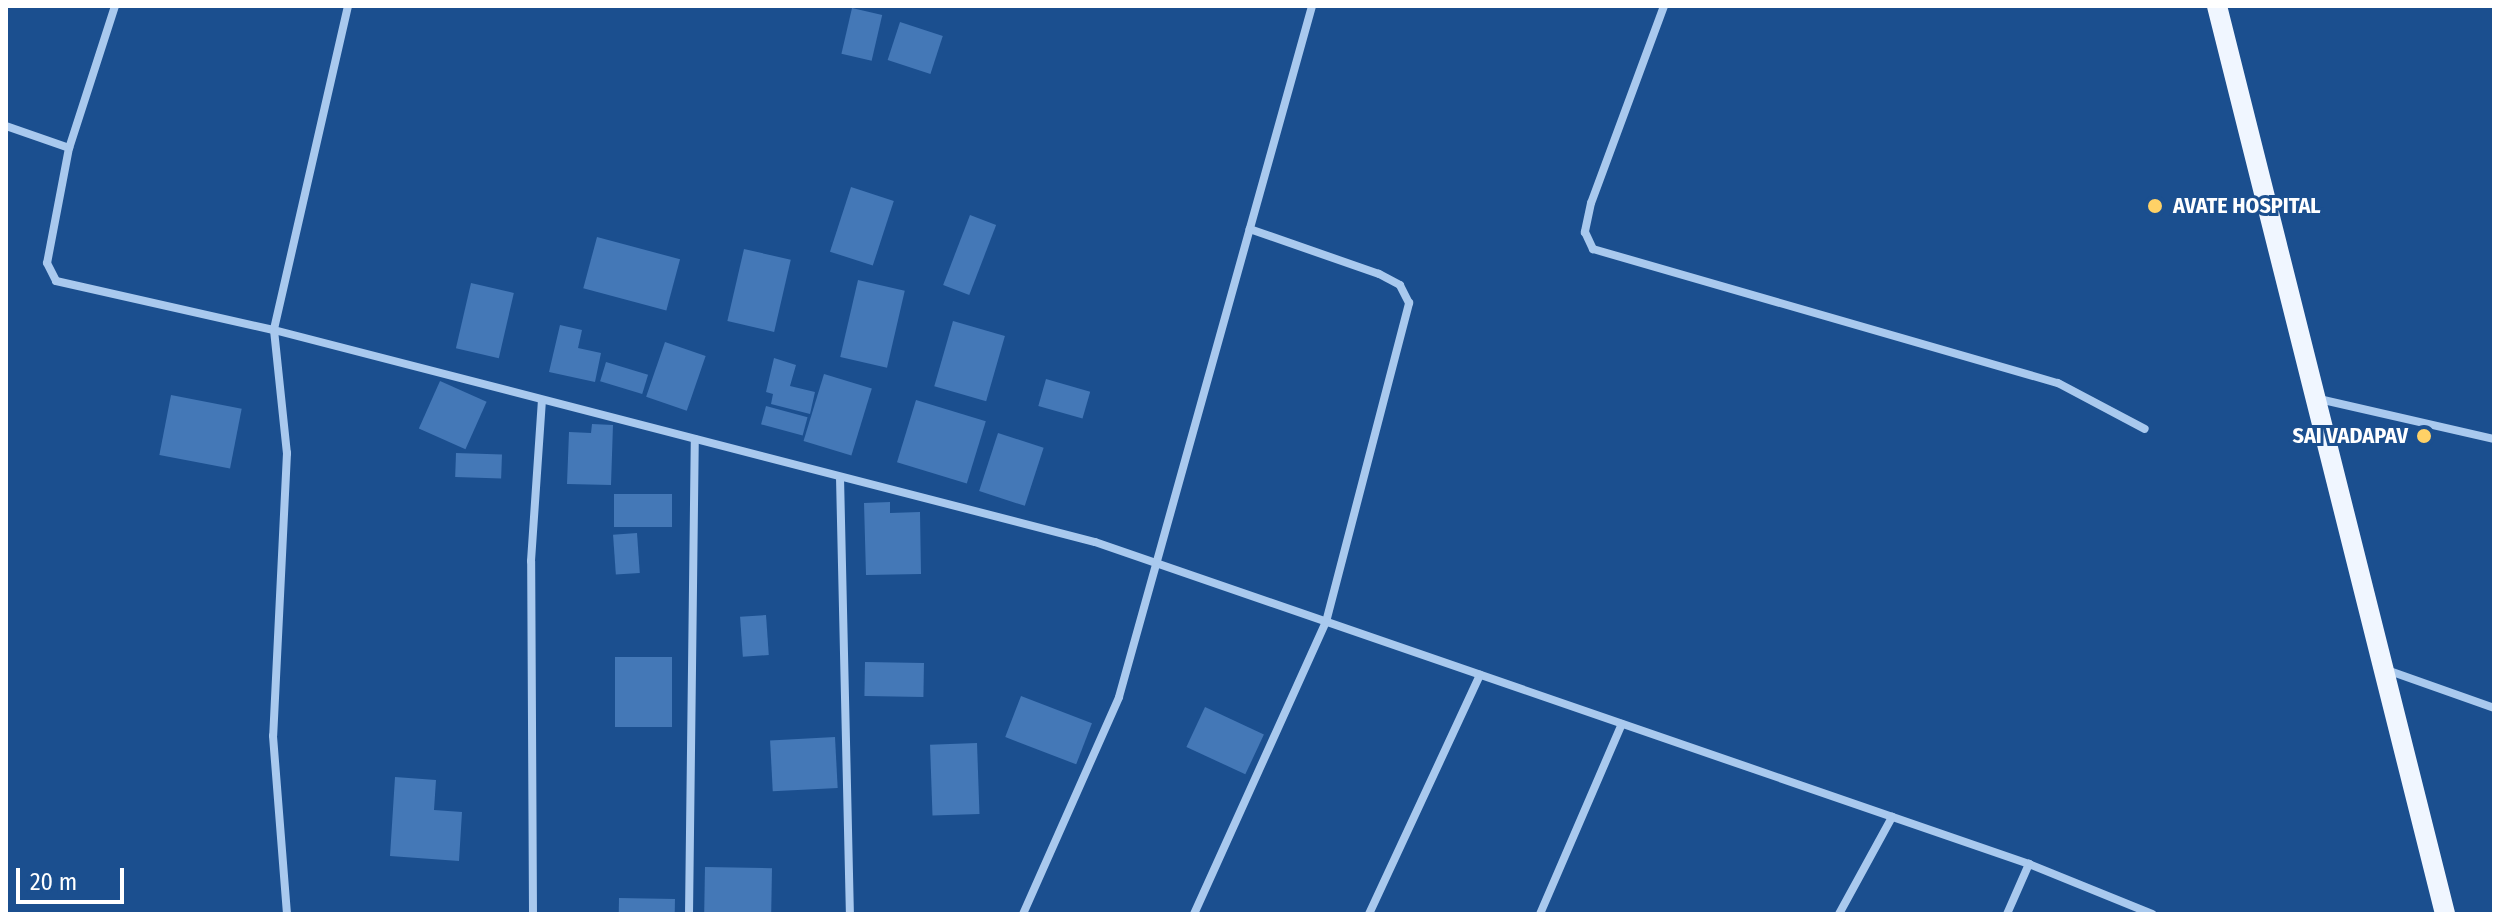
<!DOCTYPE html>
<html>
<head>
<meta charset="utf-8">
<style>
	body { margin:0 }
	#map { position:relative; width:2500px; height:920px; overflow:hidden; background:#1b4f8f; font-family:"Fira Sans Condensed",sans-serif }
	div>[style] { position:absolute }
	.building>* { inset:0; background:#4478b7; transform-origin:0 0 }
	.minor>* { height:8px; margin:-4px; padding:0 4px; transform-origin:4px; border-radius:4px; background:#a9c9ee }
	.primary>* { height:20px; margin:-10px; padding:0 10px; transform-origin:10px; border-radius:10px; background:#f0f6ff }
	.dots>* { width:22px; height:22px; translate:-50% -50%; box-sizing:border-box; border:4px solid #1b4f8f; border-radius:50% }
	span { translate:-50% -50%; white-space:nowrap; text-align:center; line-height:1.15; -webkit-text-stroke:6px #1b4f8f; paint-order:stroke }
	.poi-label { font-size:22px; color:#fff; font-weight:700 }
	.left { translate:0 -50%; text-align:left }
	.right { translate:-100% -50%; text-align:right }
	.frame { position:absolute; inset:0; border:8px solid #fff; pointer-events:none }
	.scale { position:absolute; left:16px; top:868px; width:108px; height:36px; box-sizing:border-box; border:4px solid #fff; border-top:0; padding-left:10px; font-size:24px; line-height:28px; white-space:nowrap; color:#fff; -webkit-text-stroke:6px #1b4f8f; paint-order:stroke }
</style>
</head>
<body>
<div id="map">
	<div class="building">
		<i style="left:852px;top:8px;width:31px;height:47px;rotate:13deg"></i>
		<i style="left:900px;top:22px;width:45px;height:40px;rotate:18deg"></i>
		<i style="left:851px;top:187px;width:45px;height:68px;rotate:18deg"></i>
		<i style="left:970px;top:215px;width:28px;height:75px;rotate:21deg"></i>
		<i style="left:597px;top:237px;width:86px;height:53px;rotate:15deg"></i>
		<i style="left:744px;top:249px;width:48px;height:74px;rotate:13deg"></i>
		<i style="left:858px;top:280px;width:48px;height:79px;rotate:13deg"></i>
		<i style="left:471px;top:283px;width:44px;height:67px;rotate:13deg"></i>
		<i style="left:953px;top:321px;width:54px;height:68px;rotate:16deg"></i>
		<i style="clip-path:polygon(560px 325px,582px 330px,578px 348px,601px 353px,595px 382px,549px 372px)"></i>
		<i style="left:665px;top:342px;width:43px;height:58px;rotate:19deg"></i>
		<i style="clip-path:polygon(774px 358px,796px 365px,790px 386px,815px 392px,810px 414px,771px 404px,773px 394px,766px 392px)"></i>
		<i style="left:606px;top:362px;width:44px;height:20px;rotate:17deg"></i>
		<i style="left:824px;top:374px;width:50px;height:70px;rotate:17deg"></i>
		<i style="left:1046px;top:379px;width:46px;height:28px;rotate:16deg"></i>
		<i style="left:440px;top:381px;width:51px;height:52px;rotate:24deg"></i>
		<i style="left:171px;top:395px;width:72px;height:61px;rotate:11deg"></i>
		<i style="left:916px;top:400px;width:73px;height:65px;rotate:17deg"></i>
		<i style="left:766px;top:406px;width:43px;height:19px;rotate:15deg"></i>
		<i style="clip-path:polygon(592px 424px,613px 425px,611px 485px,567px 484px,569px 432px,591px 433px)"></i>
		<i style="left:998px;top:433px;width:48px;height:61px;rotate:18deg"></i>
		<i style="left:456px;top:453px;width:46px;height:24px;rotate:2deg"></i>
		<i style="left:672px;top:494px;width:33px;height:58px;rotate:90deg"></i>
		<i style="clip-path:polygon(890px 502px,890px 513px,920px 512px,921px 574px,866px 575px,864px 503px)"></i>
		<i style="left:637px;top:533px;width:40px;height:24px;rotate:86deg"></i>
		<i style="left:766px;top:615px;width:40px;height:26px;rotate:86deg"></i>
		<i style="left:615px;top:657px;width:57px;height:70px"></i>
		<i style="left:865px;top:662px;width:59px;height:34px;rotate:1deg"></i>
		<i style="left:1021px;top:696px;width:76px;height:44px;rotate:21deg"></i>
		<i style="left:1205px;top:707px;width:65px;height:44px;rotate:25deg"></i>
		<i style="left:835px;top:737px;width:51px;height:65px;rotate:87deg"></i>
		<i style="left:977px;top:743px;width:71px;height:47px;rotate:88deg"></i>
		<i style="clip-path:polygon(395px 777px,436px 780px,434px 810px,462px 812px,459px 861px,390px 856px)"></i>
		<i style="left:705px;top:867px;width:67px;height:47px;rotate:1deg"></i>
		<i style="left:619px;top:898px;width:56px;height:16px;rotate:1deg"></i>
	</div>
	<div class="minor">
		<i style="left:115px;top:6px;width:149px;rotate:107.9deg"></i>
		<i style="left:69px;top:148px;width:117px;rotate:100.8deg"></i>
		<i style="left:47px;top:263px;width:20px;rotate:63deg"></i>
		<i style="left:56px;top:281px;width:223px;rotate:12.7deg"></i>
		<i style="left:274px;top:330px;width:124px;rotate:84deg"></i>
		<i style="left:287px;top:453px;width:283px;rotate:92.8deg"></i>
		<i style="left:273px;top:736px;width:179px;rotate:85.5deg"></i>
		<i style="left:348px;top:6px;width:332px;rotate:102.9deg"></i>
		<i style="left:274px;top:330px;width:848px;rotate:14.48deg"></i>
		<i style="left:1095px;top:542px;width:988px;rotate:19.02deg"></i>
		<i style="left:2029px;top:864px;width:133px;rotate:22.1deg"></i>
		<i style="left:1664px;top:6px;width:210px;rotate:110.3deg"></i>
		<i style="left:1591px;top:203px;width:30px;rotate:102deg"></i>
		<i style="left:1585px;top:232px;width:19px;rotate:65deg"></i>
		<i style="left:1593px;top:249px;width:484px;rotate:16.1deg"></i>
		<i style="left:2058px;top:383px;width:98px;rotate:27.9deg"></i>
		<i style="left:6px;top:126px;width:67px;rotate:19.2deg"></i>
		<i style="left:2319px;top:399px;width:180px;rotate:12.9deg"></i>
		<i style="left:840px;top:477px;width:437px;rotate:88.7deg"></i>
		<i style="left:2384px;top:669px;width:117px;rotate:19.5deg"></i>
		<i style="left:533px;top:914px;width:353px;rotate:-90.3deg"></i>
		<i style="left:531px;top:561px;width:161px;rotate:-86.1deg"></i>
		<i style="left:689px;top:914px;width:475px;rotate:-89.3deg"></i>
		<i style="left:1023px;top:914px;width:237px;rotate:-66.1deg"></i>
		<i style="left:1119px;top:697px;width:717px;rotate:-74.39deg"></i>
		<i style="left:1194px;top:914px;width:320px;rotate:-65.7deg"></i>
		<i style="left:1326px;top:622px;width:330px;rotate:-75.4deg"></i>
		<i style="left:1409px;top:303px;width:20px;rotate:-117deg"></i>
		<i style="left:1400px;top:285px;width:24px;rotate:-152deg"></i>
		<i style="left:1379px;top:274px;width:137px;rotate:-160.8deg"></i>
		<i style="left:1369px;top:914px;width:264px;rotate:-65.1deg"></i>
		<i style="left:1540px;top:914px;width:207px;rotate:-66.7deg"></i>
		<i style="left:1839px;top:914px;width:111px;rotate:-61.3deg"></i>
		<i style="left:2007px;top:914px;width:55px;rotate:-66.3deg"></i>
	</div>
	<div class="primary">
		<i style="left:2217px;top:6px;width:936px;rotate:75.9deg"></i>
	</div>
	<div class="dots">
		<i style="left:2155px;top:206px;background:#ffd166"></i>
		<i style="left:2424px;top:436px;background:#ffd166"></i>
	</div>
	<div class="poi-label">
		<span class="left" style="left:2173px;top:206px">AVATE HOSPITAL</span>
		<span class="right" style="left:2408px;top:436px">SAI VADAPAV</span>
	</div>
	<div class="frame"></div>
	<div class="scale">20 m</div>
</div>
</body>
</html>
